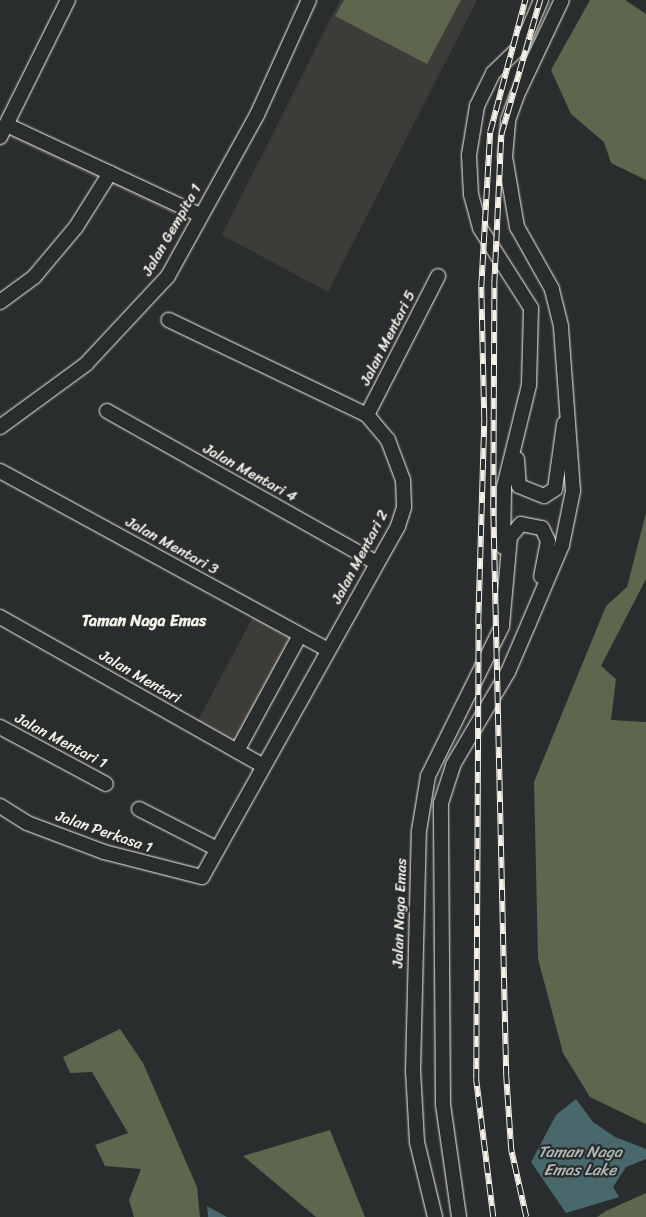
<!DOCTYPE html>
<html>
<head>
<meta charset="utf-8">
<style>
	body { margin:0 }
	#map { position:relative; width:646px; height:1217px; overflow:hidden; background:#2a2d2e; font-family:Sriracha,sans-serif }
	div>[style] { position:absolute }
	.built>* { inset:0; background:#3e3c39; transform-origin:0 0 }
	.green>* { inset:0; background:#5e674e }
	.water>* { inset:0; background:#49686b }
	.roads { filter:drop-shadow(0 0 1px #f4f1e8) drop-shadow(0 0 1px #f4f1e8) }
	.street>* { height:14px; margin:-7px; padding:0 7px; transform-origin:7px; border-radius:7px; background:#2a2d2e }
	.rail>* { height:5.5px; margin-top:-2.75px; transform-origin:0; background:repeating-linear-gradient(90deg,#2a2d2e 0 11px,#f4f1e8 0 22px); box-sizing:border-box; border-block:1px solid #f4f1e8 }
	span { translate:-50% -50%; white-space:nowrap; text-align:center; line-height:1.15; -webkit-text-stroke:4.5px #2a2d2e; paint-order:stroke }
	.street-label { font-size:15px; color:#f4f1e8 }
	.neighbourhood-label { font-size:16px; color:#f4f1e8; font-weight:700 }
	.water-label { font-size:16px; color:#b0bab6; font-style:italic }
</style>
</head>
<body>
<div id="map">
	<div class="built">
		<i style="clip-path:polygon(340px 0,477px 0,328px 292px,222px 235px)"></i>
		<i style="left:18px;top:124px;width:195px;height:16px;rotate:25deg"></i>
		<i style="left:254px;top:615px;width:45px;height:124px;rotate:28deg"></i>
	</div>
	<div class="green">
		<i style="clip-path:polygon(344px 0,461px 0,427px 64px,335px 16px)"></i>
		<i style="clip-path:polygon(590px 0,625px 0,646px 14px,646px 180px,611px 163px,604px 142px,571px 114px,551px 70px)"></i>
		<i style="clip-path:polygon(646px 513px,646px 579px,601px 666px,616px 679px,611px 720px,646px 722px,646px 1124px,590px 1097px,563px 1053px,538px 959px,534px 782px,606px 606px,627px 587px)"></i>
		<i style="clip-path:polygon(120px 1029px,143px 1063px,197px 1187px,200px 1217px,134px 1217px,129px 1200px,141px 1169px,105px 1166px,95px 1145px,128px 1133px,92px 1072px,70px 1073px,63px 1057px)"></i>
		<i style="clip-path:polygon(330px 1130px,365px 1217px,316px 1217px,243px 1156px)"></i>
		<i style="clip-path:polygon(646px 1193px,646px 1217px,597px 1217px,606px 1211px)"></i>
	</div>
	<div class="water">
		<i style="clip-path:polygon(576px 1099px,593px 1122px,615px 1137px,646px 1149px,646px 1159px,626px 1167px,613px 1187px,619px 1197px,566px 1213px,531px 1162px,556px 1115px)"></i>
		<i style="clip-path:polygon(207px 1206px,227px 1217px,208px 1217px)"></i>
	</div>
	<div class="roads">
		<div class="street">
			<i style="left:7px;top:125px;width:213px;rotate:25deg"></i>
			<i style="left:0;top:137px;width:153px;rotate:-63.6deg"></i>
			<i style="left:0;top:302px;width:42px;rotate:-36.3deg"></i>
			<i style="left:34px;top:277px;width:65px;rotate:-50deg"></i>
			<i style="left:76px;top:227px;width:64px;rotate:-57.8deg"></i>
			<i style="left:107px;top:411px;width:310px;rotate:29.4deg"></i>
			<i style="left:367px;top:415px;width:156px;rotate:-62.9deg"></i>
			<i style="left:0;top:427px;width:107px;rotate:-36.2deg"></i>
			<i style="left:86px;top:364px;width:120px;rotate:-47deg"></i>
			<i style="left:168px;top:276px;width:184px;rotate:-61.1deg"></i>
			<i style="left:257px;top:115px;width:126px;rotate:-65.7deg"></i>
			<i style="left:517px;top:459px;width:27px;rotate:86deg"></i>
			<i style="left:519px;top:486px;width:27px;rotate:22deg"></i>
			<i style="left:544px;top:496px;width:13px;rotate:-32deg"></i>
			<i style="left:555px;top:489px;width:66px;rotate:-82.1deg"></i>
			<i style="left:0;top:471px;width:374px;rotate:28.6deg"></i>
			<i style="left:503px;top:547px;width:60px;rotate:-89deg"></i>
			<i style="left:504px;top:487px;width:105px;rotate:-76.2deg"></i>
			<i style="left:529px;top:385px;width:77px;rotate:-88.5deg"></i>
			<i style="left:531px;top:308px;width:95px;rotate:-122.5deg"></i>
			<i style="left:480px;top:228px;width:34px;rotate:-105deg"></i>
			<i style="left:471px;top:195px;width:40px;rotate:-92.9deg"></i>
			<i style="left:469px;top:155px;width:50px;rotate:-80.7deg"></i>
			<i style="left:477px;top:106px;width:37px;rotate:-64deg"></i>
			<i style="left:493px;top:73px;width:40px;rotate:-44deg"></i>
			<i style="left:522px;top:45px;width:49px;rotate:-67.1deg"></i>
			<i style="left:0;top:617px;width:302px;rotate:29.5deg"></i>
			<i style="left:0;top:727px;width:120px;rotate:28.3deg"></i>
			<i style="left:237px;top:751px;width:132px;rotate:-61.5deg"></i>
			<i style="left:0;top:806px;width:32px;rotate:32deg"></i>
			<i style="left:27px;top:823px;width:82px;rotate:20.6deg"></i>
			<i style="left:104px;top:852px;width:101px;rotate:14.3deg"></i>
			<i style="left:202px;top:877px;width:402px;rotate:-60.8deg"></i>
			<i style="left:398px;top:526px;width:20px;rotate:-72deg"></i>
			<i style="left:404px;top:507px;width:27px;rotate:-92deg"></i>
			<i style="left:403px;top:480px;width:43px;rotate:-110.6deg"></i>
			<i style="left:388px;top:440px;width:33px;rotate:-130deg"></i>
			<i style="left:367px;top:415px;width:220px;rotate:-154.4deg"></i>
			<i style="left:139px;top:809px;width:88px;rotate:27.1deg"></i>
			<i style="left:435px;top:1217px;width:77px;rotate:-103.5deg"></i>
			<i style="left:417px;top:1142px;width:71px;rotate:-93.2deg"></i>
			<i style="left:413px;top:1071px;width:240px;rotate:-88.6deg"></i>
			<i style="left:419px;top:831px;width:56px;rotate:-80.7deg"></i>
			<i style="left:428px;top:776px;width:167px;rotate:-63.7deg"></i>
			<i style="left:502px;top:626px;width:89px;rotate:-84.9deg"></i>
			<i style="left:510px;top:537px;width:17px;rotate:-50deg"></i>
			<i style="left:521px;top:524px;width:21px;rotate:11deg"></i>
			<i style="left:542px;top:528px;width:14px;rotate:65deg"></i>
			<i style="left:548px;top:541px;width:36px;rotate:101deg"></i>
			<i style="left:459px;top:1217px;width:113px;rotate:-98.1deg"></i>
			<i style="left:443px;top:1105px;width:302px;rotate:-90.4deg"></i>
			<i style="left:441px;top:803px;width:40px;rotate:-72deg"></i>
			<i style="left:453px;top:765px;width:108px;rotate:-59.4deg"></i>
			<i style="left:508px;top:672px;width:53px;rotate:-66.8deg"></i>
			<i style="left:529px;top:623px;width:85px;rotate:-67.1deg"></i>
			<i style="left:562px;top:545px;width:55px;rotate:-78.5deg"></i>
			<i style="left:573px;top:491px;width:165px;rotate:-94.2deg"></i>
			<i style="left:561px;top:326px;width:38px;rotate:-104deg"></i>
			<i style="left:552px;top:289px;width:71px;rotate:-119.4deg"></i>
			<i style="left:517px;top:227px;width:71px;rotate:-99.7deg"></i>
			<i style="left:505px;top:157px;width:37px;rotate:-85deg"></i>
			<i style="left:508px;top:120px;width:27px;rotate:-70deg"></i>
			<i style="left:517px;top:95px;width:105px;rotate:-64.7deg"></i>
		</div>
	</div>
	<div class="rail">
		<i style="left:493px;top:1217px;width:138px;rotate:-97.1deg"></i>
		<i style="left:476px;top:1080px;width:456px;rotate:-89.7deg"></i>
		<i style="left:478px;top:624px;width:205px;rotate:-88.3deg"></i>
		<i style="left:484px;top:419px;width:132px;rotate:-91.3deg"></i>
		<i style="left:481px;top:287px;width:155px;rotate:-86.7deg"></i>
		<i style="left:490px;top:132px;width:137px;rotate:-75.1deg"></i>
		<i style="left:526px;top:1217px;width:69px;rotate:-102.6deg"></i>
		<i style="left:511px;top:1150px;width:73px;rotate:-93.9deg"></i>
		<i style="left:506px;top:1077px;width:569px;rotate:-91.31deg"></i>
		<i style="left:493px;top:508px;width:223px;rotate:-89.7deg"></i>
		<i style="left:494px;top:285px;width:150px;rotate:-87.3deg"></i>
		<i style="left:501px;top:135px;width:141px;rotate:-73.9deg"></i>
	</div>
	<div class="street-label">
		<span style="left:172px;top:230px;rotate:-60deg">Jalan Gempita 1</span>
		<span style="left:388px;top:338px;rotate:-63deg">Jalan Mentari 5</span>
		<span style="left:250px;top:473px;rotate:29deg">Jalan Mentari 4</span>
		<span style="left:172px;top:546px;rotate:29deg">Jalan Mentari 3</span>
		<span style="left:360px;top:557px;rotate:-62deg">Jalan Mentari 2</span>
		<span style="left:140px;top:677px;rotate:30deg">Jalan Mentari</span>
		<span style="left:61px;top:741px;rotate:28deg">Jalan Mentari 1</span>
		<span style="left:104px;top:832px;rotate:19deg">Jalan Perkasa 1</span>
		<span style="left:400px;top:913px;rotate:-88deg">Jalan Naga Emas</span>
	</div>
	<div class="neighbourhood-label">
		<span style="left:144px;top:621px">Taman Naga Emas</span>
	</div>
	<div class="water-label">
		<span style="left:580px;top:1161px">Taman Naga<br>Emas Lake</span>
	</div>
</div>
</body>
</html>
